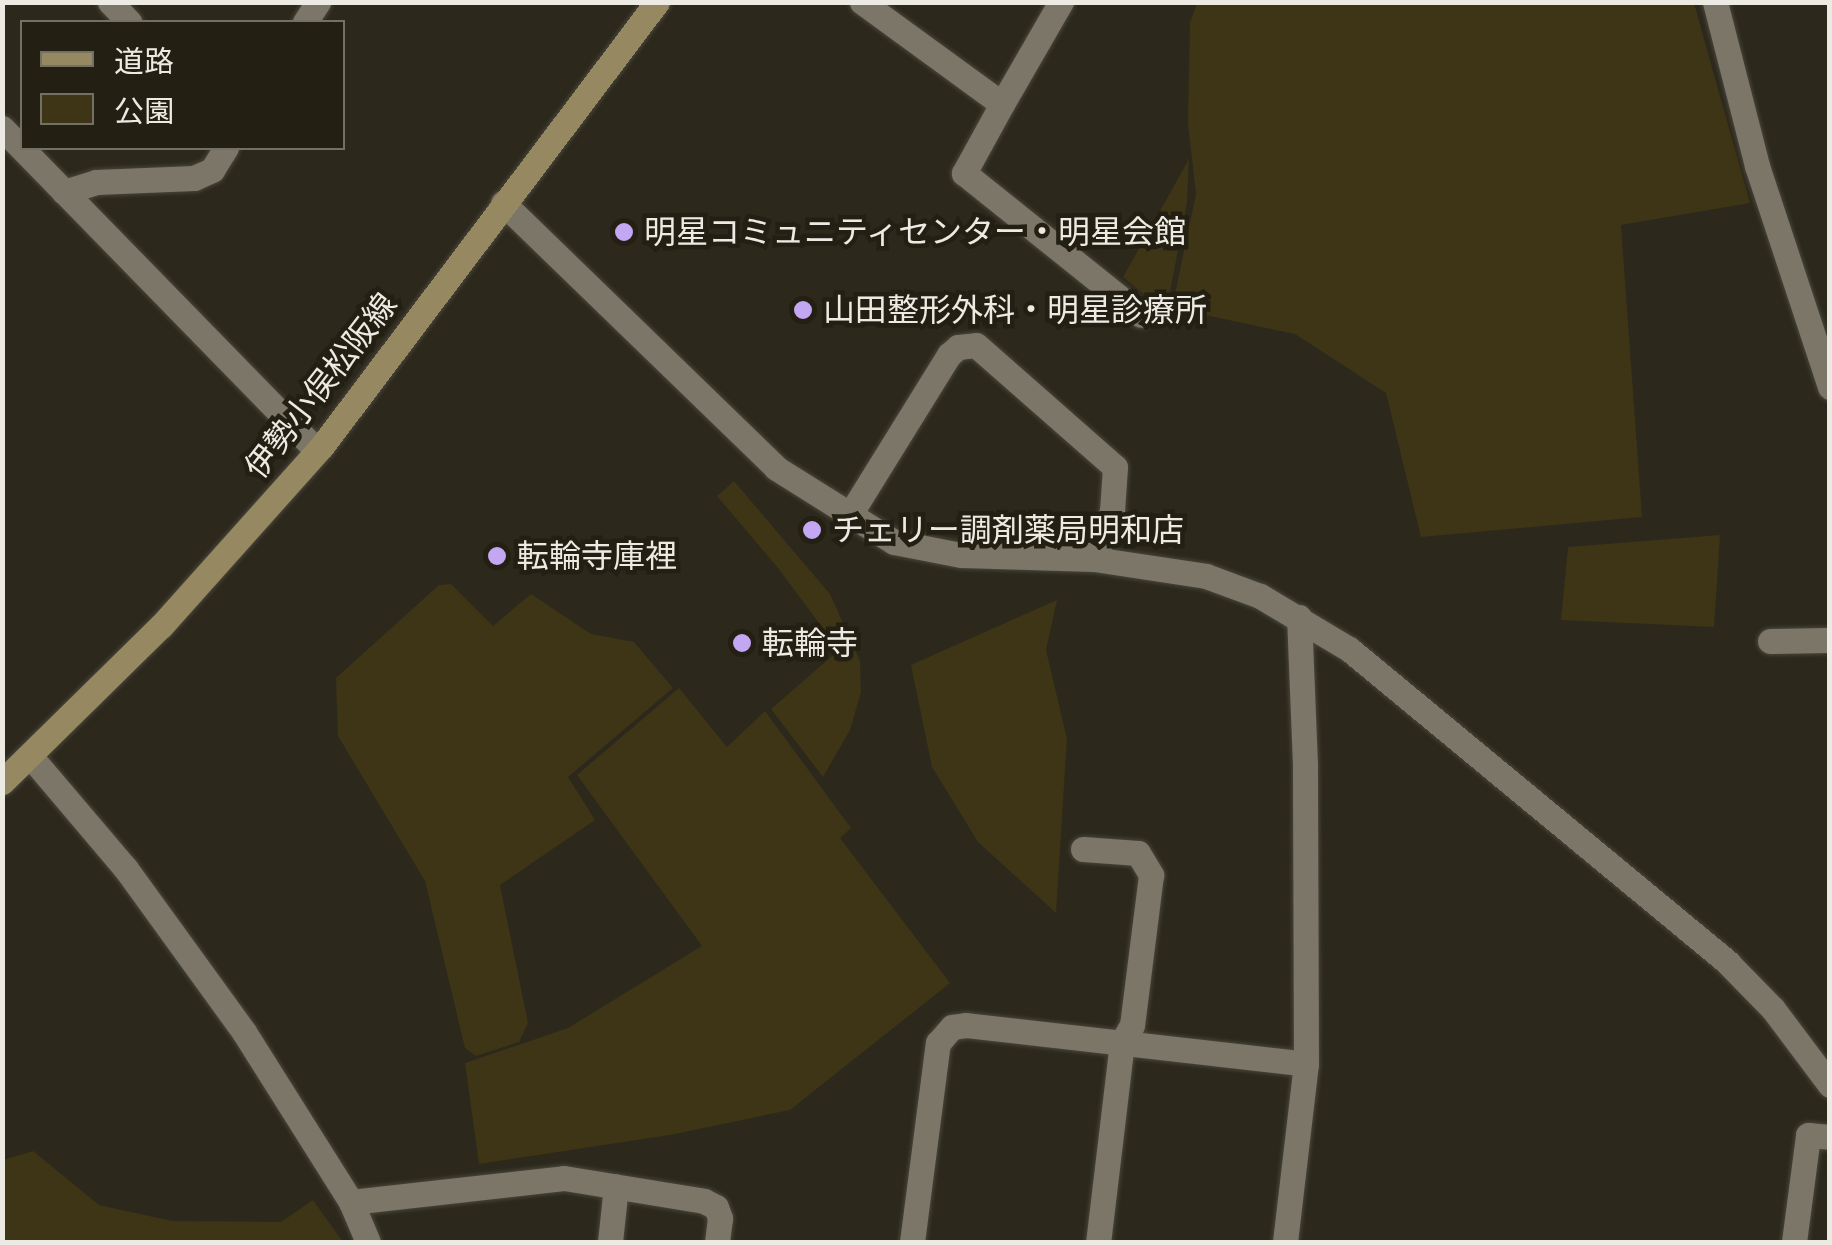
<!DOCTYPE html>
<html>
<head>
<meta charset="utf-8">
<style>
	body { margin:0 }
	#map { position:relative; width:1832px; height:1245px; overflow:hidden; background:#2c281c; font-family:Arial,"Noto Sans JP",sans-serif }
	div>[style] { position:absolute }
	.green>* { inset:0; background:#3e3416 }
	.roads { filter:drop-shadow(0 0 2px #49453b) drop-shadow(0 0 2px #49453b) }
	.street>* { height:25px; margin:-12.5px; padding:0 12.5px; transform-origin:12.5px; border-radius:12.5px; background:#7b7668 }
	.secondary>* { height:25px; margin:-12.5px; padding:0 12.5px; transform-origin:12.5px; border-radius:12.5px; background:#968961 }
	.dots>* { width:28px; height:28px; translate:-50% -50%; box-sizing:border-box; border:5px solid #231f13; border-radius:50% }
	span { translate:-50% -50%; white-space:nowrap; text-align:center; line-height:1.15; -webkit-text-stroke:9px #231f13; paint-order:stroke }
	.poi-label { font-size:32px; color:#eceae2 }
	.left { translate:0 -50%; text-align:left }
	.street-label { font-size:32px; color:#eceae2 }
	.frame { position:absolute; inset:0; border:5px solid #eceae2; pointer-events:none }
	.legend { position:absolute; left:20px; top:20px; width:325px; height:130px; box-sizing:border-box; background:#231f13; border:2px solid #737066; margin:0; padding:12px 18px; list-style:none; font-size:30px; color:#eceae2 }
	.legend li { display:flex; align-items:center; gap:20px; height:50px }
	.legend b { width:50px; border:2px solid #737066 }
</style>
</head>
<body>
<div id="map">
	<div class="green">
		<i style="clip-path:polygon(1197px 3px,1694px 3px,1750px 203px,1621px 225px,1642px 517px,1421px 537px,1386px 393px,1295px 334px,1172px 308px,1196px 194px,1188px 124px,1190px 22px)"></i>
		<i style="clip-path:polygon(1189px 159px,1187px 203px,1166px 313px,1123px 277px)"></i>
		<i style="clip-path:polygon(734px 481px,830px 594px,860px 661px,861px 692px,850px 730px,823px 777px,771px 709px,839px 650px,778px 568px,717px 496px)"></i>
		<i style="clip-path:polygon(1720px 535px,1714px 627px,1561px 620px,1568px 547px)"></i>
		<i style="clip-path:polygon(451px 584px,493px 626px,531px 594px,591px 634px,634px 642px,673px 688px,568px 777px,595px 820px,500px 885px,528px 1023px,519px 1042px,476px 1056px,465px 1048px,425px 881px,338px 736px,336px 678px,439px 585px)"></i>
		<i style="clip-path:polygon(1057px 600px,1046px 650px,1067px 739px,1056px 913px,978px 842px,932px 767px,911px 665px)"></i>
		<i style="clip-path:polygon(679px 688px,727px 747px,765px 711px,851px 828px,840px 838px,950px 983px,790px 1110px,670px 1135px,479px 1164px,465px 1063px,568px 1028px,702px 946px,577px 775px)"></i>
		<i style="clip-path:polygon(33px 1151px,99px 1205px,172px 1221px,281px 1222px,313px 1200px,343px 1242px,3px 1242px,3px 1160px)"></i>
	</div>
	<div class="roads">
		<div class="street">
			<i style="left:110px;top:2px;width:28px;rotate:46deg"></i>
			<i style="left:862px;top:2px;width:173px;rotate:36.1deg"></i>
			<i style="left:1002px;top:104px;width:79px;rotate:118.8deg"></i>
			<i style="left:964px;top:173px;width:227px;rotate:38.7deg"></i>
			<i style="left:1715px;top:2px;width:169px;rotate:75.6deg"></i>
			<i style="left:1757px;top:166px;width:233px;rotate:71.7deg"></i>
			<i style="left:305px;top:22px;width:24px;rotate:-57deg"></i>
			<i style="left:1002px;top:104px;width:118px;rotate:-60deg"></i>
			<i style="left:2px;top:128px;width:451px;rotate:45.7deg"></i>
			<i style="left:64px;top:192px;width:34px;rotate:-17deg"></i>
			<i style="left:96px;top:182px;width:98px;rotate:-2.3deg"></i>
			<i style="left:194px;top:178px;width:20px;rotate:-24deg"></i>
			<i style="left:212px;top:170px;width:26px;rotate:-58deg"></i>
			<i style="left:503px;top:203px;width:380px;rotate:44.1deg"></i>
			<i style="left:776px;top:468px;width:139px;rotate:32.1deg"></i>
			<i style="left:894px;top:542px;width:68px;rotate:11deg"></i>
			<i style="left:961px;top:555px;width:133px;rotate:1.7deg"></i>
			<i style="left:1094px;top:559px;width:113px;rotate:8.6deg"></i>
			<i style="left:1206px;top:576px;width:58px;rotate:20.3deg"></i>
			<i style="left:1260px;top:596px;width:104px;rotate:30.8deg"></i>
			<i style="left:1349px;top:649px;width:492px;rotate:39.6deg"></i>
			<i style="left:1728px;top:963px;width:64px;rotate:45.6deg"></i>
			<i style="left:1773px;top:1009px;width:95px;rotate:53.1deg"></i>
			<i style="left:849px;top:516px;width:190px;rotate:-58.2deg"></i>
			<i style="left:949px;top:355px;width:12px;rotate:-42deg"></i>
			<i style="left:958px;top:347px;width:18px;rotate:-6deg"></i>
			<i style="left:976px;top:345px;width:185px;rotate:41.3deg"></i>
			<i style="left:1115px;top:467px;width:44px;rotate:93.9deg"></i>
			<i style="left:1112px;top:511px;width:51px;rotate:110.6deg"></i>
			<i style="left:1770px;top:641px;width:60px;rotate:-1deg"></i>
			<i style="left:31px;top:757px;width:147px;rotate:49.7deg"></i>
			<i style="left:126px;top:869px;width:201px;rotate:54.1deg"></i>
			<i style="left:244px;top:1032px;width:201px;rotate:57.8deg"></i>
			<i style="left:351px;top:1202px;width:43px;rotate:67deg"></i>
			<i style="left:1083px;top:849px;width:55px;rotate:4.2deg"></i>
			<i style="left:1138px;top:853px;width:26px;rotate:59deg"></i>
			<i style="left:1151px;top:875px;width:151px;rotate:97.2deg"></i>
			<i style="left:1132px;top:1025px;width:20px;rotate:120deg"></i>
			<i style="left:1122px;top:1042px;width:201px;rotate:96.8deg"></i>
			<i style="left:351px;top:1202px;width:214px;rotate:-6.4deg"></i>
			<i style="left:564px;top:1178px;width:142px;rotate:9.3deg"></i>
			<i style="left:704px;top:1201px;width:13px;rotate:27deg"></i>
			<i style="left:716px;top:1207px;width:12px;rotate:70deg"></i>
			<i style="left:720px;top:1218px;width:24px;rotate:97deg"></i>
			<i style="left:610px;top:1242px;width:56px;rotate:-83.9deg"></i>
			<i style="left:912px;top:1242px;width:201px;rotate:-82.6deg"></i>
			<i style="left:938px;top:1043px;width:21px;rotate:-49deg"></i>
			<i style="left:952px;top:1027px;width:14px;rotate:-8deg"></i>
			<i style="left:966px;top:1025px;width:342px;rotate:6.5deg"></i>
			<i style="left:1285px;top:1242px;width:179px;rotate:-83.3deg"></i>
			<i style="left:1306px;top:1064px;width:299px;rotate:-90.2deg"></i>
			<i style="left:1305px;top:765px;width:148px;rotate:-92.3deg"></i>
			<i style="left:1794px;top:1242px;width:108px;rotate:-82.5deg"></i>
			<i style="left:1808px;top:1135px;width:22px;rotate:5deg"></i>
		</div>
		<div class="secondary">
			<i style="left:2px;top:782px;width:223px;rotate:-44.5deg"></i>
			<i style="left:161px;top:626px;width:241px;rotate:-48.2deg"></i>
			<i style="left:322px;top:446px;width:556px;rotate:-52.97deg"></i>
		</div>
	</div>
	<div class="dots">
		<i style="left:624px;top:232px;background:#c3a7f2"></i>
		<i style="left:803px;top:310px;background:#c3a7f2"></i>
		<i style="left:812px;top:530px;background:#c3a7f2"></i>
		<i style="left:497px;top:556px;background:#c3a7f2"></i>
		<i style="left:742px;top:643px;background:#c3a7f2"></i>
	</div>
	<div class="poi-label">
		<span class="left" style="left:644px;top:232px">明星コミュニティセンター・明星会館</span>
		<span class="left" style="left:823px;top:310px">山田整形外科・明星診療所</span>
		<span class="left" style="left:832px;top:530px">チェリー調剤薬局明和店</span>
		<span class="left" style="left:517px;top:556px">転輪寺庫裡</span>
		<span class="left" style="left:762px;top:643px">転輪寺</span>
	</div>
	<div class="street-label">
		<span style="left:321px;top:386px;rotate:-52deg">伊勢小俣松阪線</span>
	</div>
	<div class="frame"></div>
	<ul class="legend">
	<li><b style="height:12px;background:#968961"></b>道路</li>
	<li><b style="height:28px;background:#3e3416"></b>公園</li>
	</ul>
</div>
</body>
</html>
